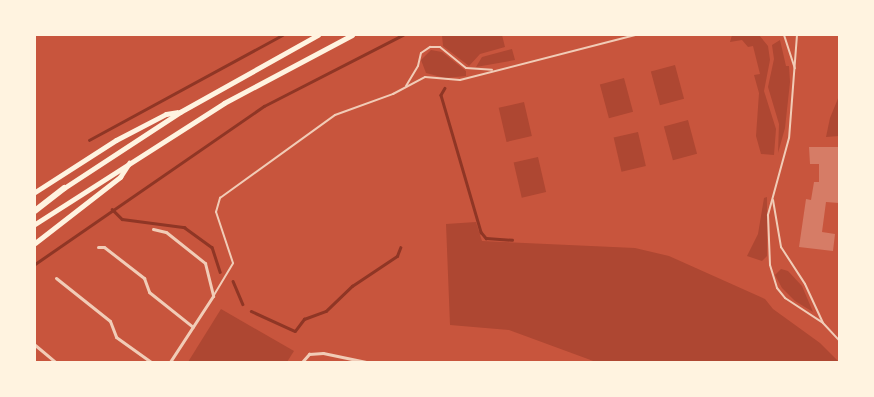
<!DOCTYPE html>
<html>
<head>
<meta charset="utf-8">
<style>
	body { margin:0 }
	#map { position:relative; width:874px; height:397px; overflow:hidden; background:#c8553d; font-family:"DM Sans",sans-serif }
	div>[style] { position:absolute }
	.green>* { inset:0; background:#ae4732; transform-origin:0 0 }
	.stream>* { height:2.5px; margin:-1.25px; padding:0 1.25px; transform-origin:1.25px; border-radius:1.25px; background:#8f3625 }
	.building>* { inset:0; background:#d67c66 }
	.service>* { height:2px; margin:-1px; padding:0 1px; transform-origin:1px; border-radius:1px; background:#f1ccb7 }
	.minor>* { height:3px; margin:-1.5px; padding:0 1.5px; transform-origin:1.5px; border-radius:1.5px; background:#f1ccb7 }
	.trunk>* { height:5px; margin:-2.5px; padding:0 2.5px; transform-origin:2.5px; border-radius:2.5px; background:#fff3e0 }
	.motorway>* { height:5.5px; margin:-2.75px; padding:0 2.75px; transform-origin:2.75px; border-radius:2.75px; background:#fff3e0 }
	span { translate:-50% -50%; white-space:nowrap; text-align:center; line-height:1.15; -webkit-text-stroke:5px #fff3e0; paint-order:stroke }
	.frame { position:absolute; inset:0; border:36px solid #fff3e0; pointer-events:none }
</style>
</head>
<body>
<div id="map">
	<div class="green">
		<i style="clip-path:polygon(442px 35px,502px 35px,505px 47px,480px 54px,469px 66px,443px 46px)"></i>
		<i style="clip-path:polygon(732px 35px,759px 35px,768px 46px,770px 60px,764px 91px,776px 129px,774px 155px,761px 154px,756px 136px,759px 93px,754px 75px,760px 74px,753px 46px,748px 47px,742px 40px,730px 42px)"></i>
		<i style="clip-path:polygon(780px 40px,786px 66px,789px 66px,790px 82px,785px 128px,778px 153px,779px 124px,768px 87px,774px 59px,772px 45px)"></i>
		<i style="clip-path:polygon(512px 49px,515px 60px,476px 67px,482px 57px)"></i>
		<i style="clip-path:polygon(431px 50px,442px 52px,466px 71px,466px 76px,445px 78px,426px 73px,421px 60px)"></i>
		<i style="left:675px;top:65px;width:35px;height:25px;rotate:75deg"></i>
		<i style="left:624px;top:78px;width:35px;height:25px;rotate:75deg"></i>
		<i style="clip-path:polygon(839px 96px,839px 136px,826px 137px,830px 118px)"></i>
		<i style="left:524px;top:102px;width:35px;height:26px;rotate:77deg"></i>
		<i style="left:688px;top:120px;width:35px;height:25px;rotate:75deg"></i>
		<i style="left:638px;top:132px;width:35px;height:25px;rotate:77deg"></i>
		<i style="left:538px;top:157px;width:36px;height:25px;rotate:77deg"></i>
		<i style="clip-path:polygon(767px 197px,767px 256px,762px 261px,747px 256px,758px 234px,764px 198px)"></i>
		<i style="clip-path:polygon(476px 222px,482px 241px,635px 248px,669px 256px,765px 299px,773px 309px,820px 343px,839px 362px,596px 362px,509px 330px,450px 325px,446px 224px)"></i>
		<i style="clip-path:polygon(781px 269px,788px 271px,802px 286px,813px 312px,795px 301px,782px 288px,775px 275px)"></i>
		<i style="clip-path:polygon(221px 309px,294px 351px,287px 362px,188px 362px)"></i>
	</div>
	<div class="stream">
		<i style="left:445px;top:88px;width:8px;rotate:120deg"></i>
		<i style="left:441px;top:95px;width:143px;rotate:73.7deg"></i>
		<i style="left:481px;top:232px;width:8px;rotate:50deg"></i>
		<i style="left:486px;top:238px;width:26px;rotate:4deg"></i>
		<i style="left:89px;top:140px;width:220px;rotate:-28.5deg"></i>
		<i style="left:112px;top:209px;width:14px;rotate:45deg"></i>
		<i style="left:122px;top:219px;width:63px;rotate:7.4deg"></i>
		<i style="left:184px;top:227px;width:34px;rotate:36deg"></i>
		<i style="left:212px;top:247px;width:26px;rotate:72deg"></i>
		<i style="left:35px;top:264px;width:278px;rotate:-34.6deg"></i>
		<i style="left:264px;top:106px;width:156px;rotate:-27.1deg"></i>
		<i style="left:233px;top:281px;width:25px;rotate:67deg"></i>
		<i style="left:251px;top:311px;width:48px;rotate:24.4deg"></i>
		<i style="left:295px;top:331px;width:15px;rotate:-53deg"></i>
		<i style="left:304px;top:319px;width:23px;rotate:-20deg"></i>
		<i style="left:326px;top:311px;width:36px;rotate:-44deg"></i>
		<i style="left:352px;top:286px;width:54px;rotate:-33.7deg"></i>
		<i style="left:397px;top:256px;width:9px;rotate:-69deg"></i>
	</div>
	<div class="building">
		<i style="clip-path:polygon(809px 147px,839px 147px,839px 203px,826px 202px,822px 232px,835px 234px,833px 251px,799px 247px,806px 199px,811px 200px,814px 182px,819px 182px,819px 164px,810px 164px)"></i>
	</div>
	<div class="service">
		<i style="left:784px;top:35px;width:35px;rotate:72deg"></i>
		<i style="left:797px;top:35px;width:103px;rotate:94.4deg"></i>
		<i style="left:789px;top:138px;width:80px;rotate:105.3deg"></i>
		<i style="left:768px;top:215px;width:50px;rotate:87.7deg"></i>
		<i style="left:770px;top:265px;width:24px;rotate:73deg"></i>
		<i style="left:777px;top:288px;width:13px;rotate:51deg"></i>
		<i style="left:785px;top:298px;width:45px;rotate:33.3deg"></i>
		<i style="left:823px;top:323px;width:23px;rotate:47deg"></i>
		<i style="left:406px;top:86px;width:23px;rotate:-59deg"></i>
		<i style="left:418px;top:66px;width:13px;rotate:-77deg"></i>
		<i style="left:421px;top:53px;width:11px;rotate:-34deg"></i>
		<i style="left:430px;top:47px;width:10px"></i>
		<i style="left:440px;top:47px;width:33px;rotate:39deg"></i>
		<i style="left:466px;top:68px;width:26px;rotate:4deg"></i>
		<i style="left:773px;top:200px;width:48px;rotate:80.3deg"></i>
		<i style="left:781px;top:247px;width:44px;rotate:57deg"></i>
		<i style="left:805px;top:284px;width:43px;rotate:65.2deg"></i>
		<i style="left:214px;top:295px;width:37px;rotate:-59deg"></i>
		<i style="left:233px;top:263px;width:54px;rotate:-108.4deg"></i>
		<i style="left:216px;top:212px;width:15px;rotate:-74deg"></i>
		<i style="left:220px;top:198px;width:142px;rotate:-35.8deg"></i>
		<i style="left:335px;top:115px;width:62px;rotate:-19.9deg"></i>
		<i style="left:393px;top:94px;width:36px;rotate:-28deg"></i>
		<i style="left:425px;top:77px;width:35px;rotate:5deg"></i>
		<i style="left:460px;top:80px;width:181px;rotate:-14.4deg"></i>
	</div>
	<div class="minor">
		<i style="left:153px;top:229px;width:13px;rotate:13deg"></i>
		<i style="left:166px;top:232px;width:50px;rotate:38.5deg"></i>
		<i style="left:205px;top:263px;width:34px;rotate:76deg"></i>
		<i style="left:213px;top:296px;width:79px;rotate:123.1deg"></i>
		<i style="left:98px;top:247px;width:6px"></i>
		<i style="left:104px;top:247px;width:51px;rotate:37.8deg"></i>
		<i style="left:144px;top:278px;width:15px;rotate:70deg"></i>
		<i style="left:149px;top:292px;width:56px;rotate:38.5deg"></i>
		<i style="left:56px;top:278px;width:69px;rotate:38.5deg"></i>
		<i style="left:110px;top:321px;width:17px;rotate:69deg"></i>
		<i style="left:116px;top:337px;width:43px;rotate:35.5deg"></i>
		<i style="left:35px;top:345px;width:26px;rotate:40deg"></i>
		<i style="left:302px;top:362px;width:11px;rotate:-49deg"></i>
		<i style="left:309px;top:354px;width:14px;rotate:-4deg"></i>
		<i style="left:323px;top:353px;width:44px;rotate:11.8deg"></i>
	</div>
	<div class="trunk">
		<i style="left:64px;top:188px;width:139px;rotate:-33.2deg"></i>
		<i style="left:180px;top:112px;width:158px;rotate:-29.2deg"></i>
		<i style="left:35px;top:192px;width:96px;rotate:-32.7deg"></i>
		<i style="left:116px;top:140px;width:56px;rotate:-27.5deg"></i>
		<i style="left:166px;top:114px;width:11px;rotate:-10deg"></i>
		<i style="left:35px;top:224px;width:224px;rotate:-32.6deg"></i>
		<i style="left:224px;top:103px;width:145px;rotate:-28deg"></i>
		<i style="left:35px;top:243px;width:108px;rotate:-37.8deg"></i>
		<i style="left:120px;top:177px;width:17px;rotate:-57deg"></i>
	</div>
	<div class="motorway">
		<i style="left:35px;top:211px;width:37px;rotate:-38deg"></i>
	</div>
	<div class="frame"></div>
</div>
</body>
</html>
